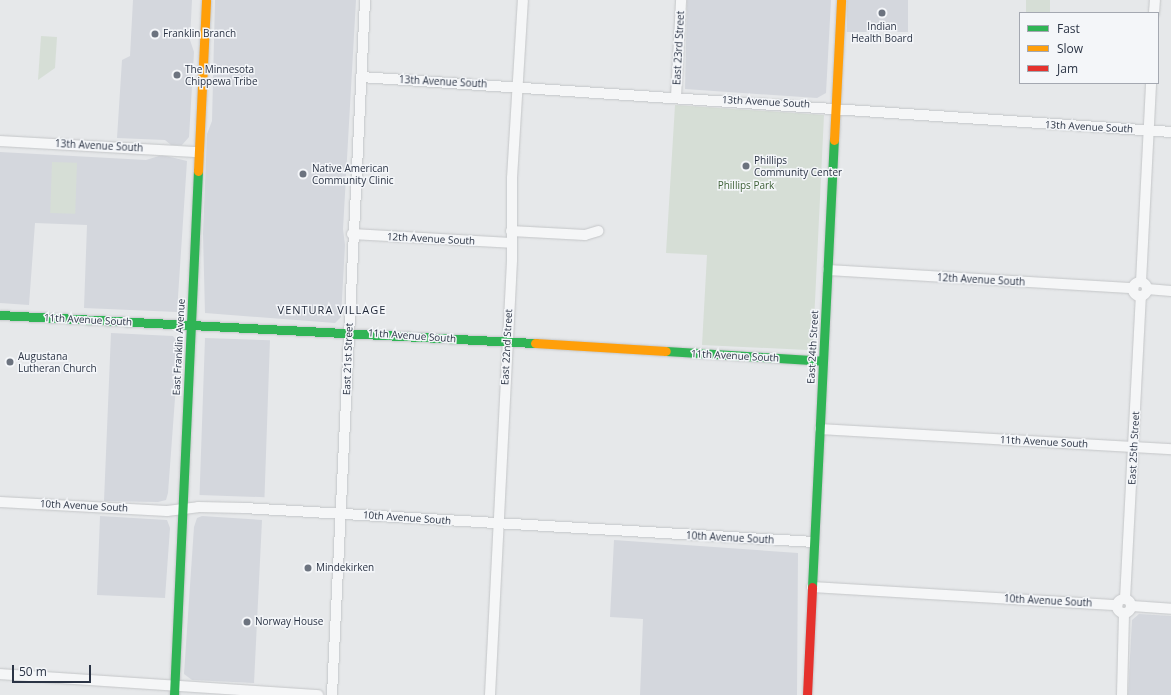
<!DOCTYPE html>
<html>
<head>
<meta charset="utf-8">
<style>
	body { margin:0 }
	#map { position:relative; width:1171px; height:695px; overflow:hidden; background:#e6e8ea; font-family:"Open Sans",sans-serif }
	div>[style] { position:absolute }
	.built>* { inset:0; background:#d4d7dd; transform-origin:0 0 }
	.green>* { inset:0; background:#d6ded6; transform-origin:0 0 }
	.roads { filter:drop-shadow(0 0 1px #c4c6c8) drop-shadow(0 0 1px #c4c6c8) }
	.street>* { height:10px; margin:-5px; padding:0 5px; transform-origin:5px; border-radius:5px; background:#f5f6f7 }
	.street>.ring { margin:-5px; padding:0; box-sizing:content-box; background:none; border:10px solid #f5f6f7; border-radius:50% }
	.fast>* { height:9px; margin:-4.5px; padding:0 4.5px; transform-origin:4.5px; border-radius:4.5px; background:#30b455 }
	.slow>* { height:9px; margin:-4.5px; padding:0 4.5px; transform-origin:4.5px; border-radius:4.5px; background:#ff9f0a }
	.jam>* { height:9px; margin:-4.5px; padding:0 4.5px; transform-origin:4.5px; border-radius:4.5px; background:#e5322d }
	.dots>* { width:11px; height:11px; translate:-50% -50%; box-sizing:border-box; border:2px solid #f4f6f9; border-radius:50% }
	span { translate:-50% -50%; white-space:nowrap; text-align:center; line-height:1.15; -webkit-text-stroke:3px #f4f6f9; paint-order:stroke }
	.poi-label { font-size:10px; color:#2b3445 }
	.left { translate:0 -50%; text-align:left }
	.street-label { font-size:10px; color:#2b3445 }
	.park-label { font-size:10px; color:#3f6138 }
	.neighbourhood-label { font-size:11px; color:#1d2536; letter-spacing:1px }
	.legend { position:absolute; left:1019px; top:12px; width:140px; height:72px; box-sizing:border-box; background:#f4f6f9; border:1px solid #a4a8b1; margin:0; padding:5px 7px; list-style:none; font-size:12px; color:#2b3445 }
	.legend li { display:flex; align-items:center; gap:8px; height:20px }
	.legend b { width:20px; border:1px solid #a4a8b1 }
	.scale { position:absolute; left:12px; top:665px; width:79px; height:18px; box-sizing:border-box; border:2px solid #2b3445; border-top:0; padding-left:5px; font-size:12px; line-height:14px; white-space:nowrap; color:#2b3445; -webkit-text-stroke:3px #f4f6f9; paint-order:stroke }
</style>
</head>
<body>
<div id="map">
	<div class="built">
		<i style="clip-path:polygon(133px 0,192px 0,190px 40px,194px 52px,189px 137px,182px 145px,171px 145px,165px 140px,117px 138px,122px 60px,130px 56px)"></i>
		<i style="clip-path:polygon(215px 0,356px 0,343px 229px,345px 245px,341px 317px,335px 323px,205px 313px,203px 234px,207px 134px,212px 121px)"></i>
		<i style="clip-path:polygon(687px 0,831px 0,826px 93px,817px 98px,685px 89px)"></i>
		<i style="left:847px;top:0;width:61px;height:32px"></i>
		<i style="clip-path:polygon(0 152px,146px 160px,162px 155px,187px 161px,177px 312px,84px 308px,87px 225px,35px 223px,29px 305px,0 303px)"></i>
		<i style="clip-path:polygon(111px 333px,173px 336px,179px 344px,168px 493px,166px 500px,158px 502px,104px 501px)"></i>
		<i style="left:205px;top:338px;width:65px;height:157px;rotate:2deg"></i>
		<i style="clip-path:polygon(100px 516px,167px 520px,170px 528px,165px 598px,97px 595px)"></i>
		<i style="clip-path:polygon(202px 516px,262px 520px,254px 683px,192px 680px,184px 674px,194px 527px,197px 518px)"></i>
		<i style="clip-path:polygon(614px 540px,798px 553px,797px 695px,640px 695px,643px 619px,610px 617px)"></i>
		<i style="clip-path:polygon(1139px 614px,1171px 616px,1171px 695px,1128px 695px,1132px 620px)"></i>
	</div>
	<div class="green">
		<i style="left:1026px;top:0;width:24px;height:13px"></i>
		<i style="clip-path:polygon(41px 36px,57px 37px,55px 68px,38px 80px)"></i>
		<i style="clip-path:polygon(675px 105px,824px 115px,813px 343px,807px 350px,702px 345px,707px 255px,666px 253px)"></i>
		<i style="left:52px;top:162px;width:25px;height:51px;rotate:2deg"></i>
	</div>
	<div class="roads">
		<div class="street">
			<i style="left:1154px;top:13px;width:13px;rotate:-86deg"></i>
			<i style="left:361px;top:77px;width:812px;rotate:3.88deg"></i>
			<i style="left:676px;top:97px;width:97px;rotate:-87deg"></i>
			<i style="left:0;top:141px;width:199px;rotate:3.2deg"></i>
			<i style="left:511px;top:231px;width:74px;rotate:3.1deg"></i>
			<i style="left:585px;top:235px;width:14px;rotate:-17deg"></i>
			<i style="left:352px;top:234px;width:159px;rotate:3.2deg"></i>
			<i style="left:828px;top:270px;width:306px;rotate:3.4deg"></i>
			<i class="ring" style="left:1133px;top:282px;width:4px;height:4px"></i>
			<i style="left:1141px;top:282px;width:199px;rotate:-87.1deg"></i>
			<i style="left:1147px;top:289px;width:24px;rotate:5deg"></i>
			<i style="left:820px;top:429px;width:352px;rotate:3.3deg"></i>
			<i style="left:0;top:502px;width:167px;rotate:3.1deg"></i>
			<i style="left:167px;top:511px;width:31px;rotate:-7deg"></i>
			<i style="left:198px;top:507px;width:46px;rotate:1.2deg"></i>
			<i style="left:244px;top:508px;width:571px;rotate:3.41deg"></i>
			<i style="left:812px;top:587px;width:306px;rotate:3.4deg"></i>
			<i class="ring" style="left:1117px;top:599px;width:4px;height:4px"></i>
			<i style="left:1125px;top:599px;width:302px;rotate:-87deg"></i>
			<i style="left:1132px;top:606px;width:39px;rotate:4deg"></i>
			<i style="left:0;top:674px;width:319px;rotate:3.8deg"></i>
			<i style="left:332px;top:695px;width:696px;rotate:-87.28deg"></i>
			<i style="left:490px;top:695px;width:436px;rotate:-87.1deg"></i>
			<i style="left:512px;top:260px;width:82px;rotate:-90deg"></i>
			<i style="left:512px;top:178px;width:178px;rotate:-86.5deg"></i>
			<i style="left:1122px;top:695px;width:82px;rotate:-88.6deg"></i>
		</div>
		<div class="fast">
			<i style="left:0;top:315px;width:536px;rotate:3deg"></i>
			<i style="left:666px;top:351px;width:157px;rotate:3.6deg"></i>
			<i style="left:812px;top:587px;width:448px;rotate:-87.2deg"></i>
			<i style="left:174px;top:695px;width:525px;rotate:-87.38deg"></i>
		</div>
		<div class="slow">
			<i style="left:834px;top:140px;width:140px;rotate:-87.1deg"></i>
			<i style="left:198px;top:171px;width:171px;rotate:-87.3deg"></i>
			<i style="left:535px;top:343px;width:131px;rotate:3.5deg"></i>
		</div>
		<div class="jam">
			<i style="left:807px;top:695px;width:108px;rotate:-87.3deg"></i>
		</div>
	</div>
	<div class="dots">
		<i style="left:882px;top:13px;background:#6c737f"></i>
		<i style="left:155px;top:34px;background:#6c737f"></i>
		<i style="left:177px;top:75px;background:#6c737f"></i>
		<i style="left:746px;top:166px;background:#6c737f"></i>
		<i style="left:303px;top:174px;background:#6c737f"></i>
		<i style="left:10px;top:362px;background:#6c737f"></i>
		<i style="left:308px;top:568px;background:#6c737f"></i>
		<i style="left:247px;top:622px;background:#6c737f"></i>
	</div>
	<div class="poi-label">
		<span style="left:882px;top:32px">Indian<br>Health Board</span>
		<span class="left" style="left:163px;top:34px">Franklin Branch</span>
		<span class="left" style="left:185px;top:75px">The Minnesota<br>Chippewa Tribe</span>
		<span class="left" style="left:754px;top:166px">Phillips<br>Community Center</span>
		<span class="left" style="left:312px;top:174px">Native American<br>Community Clinic</span>
		<span class="left" style="left:18px;top:362px">Augustana<br>Lutheran Church</span>
		<span class="left" style="left:316px;top:568px">Mindekirken</span>
		<span class="left" style="left:255px;top:622px">Norway House</span>
	</div>
	<div class="street-label">
		<span style="left:679px;top:48px;rotate:-87deg">East 23rd Street</span>
		<span style="left:443px;top:82px;rotate:3deg">13th Avenue South</span>
		<span style="left:766px;top:102px;rotate:3deg">13th Avenue South</span>
		<span style="left:1089px;top:127px;rotate:3deg">13th Avenue South</span>
		<span style="left:99px;top:146px;rotate:3deg">13th Avenue South</span>
		<span style="left:431px;top:239px;rotate:3deg">12th Avenue South</span>
		<span style="left:981px;top:280px;rotate:3deg">12th Avenue South</span>
		<span style="left:88px;top:320px;rotate:3deg">11th Avenue South</span>
		<span style="left:412px;top:336px;rotate:4deg">11th Avenue South</span>
		<span style="left:179px;top:347px;rotate:-87deg">East Franklin Avenue</span>
		<span style="left:507px;top:347px;rotate:-87deg">East 22nd Street</span>
		<span style="left:813px;top:347px;rotate:-87deg">East 24th Street</span>
		<span style="left:735px;top:356px;rotate:3deg">11th Avenue South</span>
		<span style="left:348px;top:359px;rotate:-88deg">East 21st Street</span>
		<span style="left:1044px;top:442px;rotate:3deg">11th Avenue South</span>
		<span style="left:1134px;top:448px;rotate:-87deg">East 25th Street</span>
		<span style="left:84px;top:506px;rotate:3deg">10th Avenue South</span>
		<span style="left:407px;top:518px;rotate:4deg">10th Avenue South</span>
		<span style="left:730px;top:538px;rotate:3deg">10th Avenue South</span>
		<span style="left:1048px;top:601px;rotate:3deg">10th Avenue South</span>
	</div>
	<div class="park-label">
		<span style="left:746px;top:186px">Phillips Park</span>
	</div>
	<div class="neighbourhood-label">
		<span style="left:332px;top:310px">VENTURA VILLAGE</span>
	</div>
	<ul class="legend">
	<li><b style="height:5px;background:#30b455"></b>Fast</li>
	<li><b style="height:5px;background:#ff9f0a"></b>Slow</li>
	<li><b style="height:5px;background:#e5322d"></b>Jam</li>
	</ul>
	<div class="scale">50 m</div>
</div>
</body>
</html>
